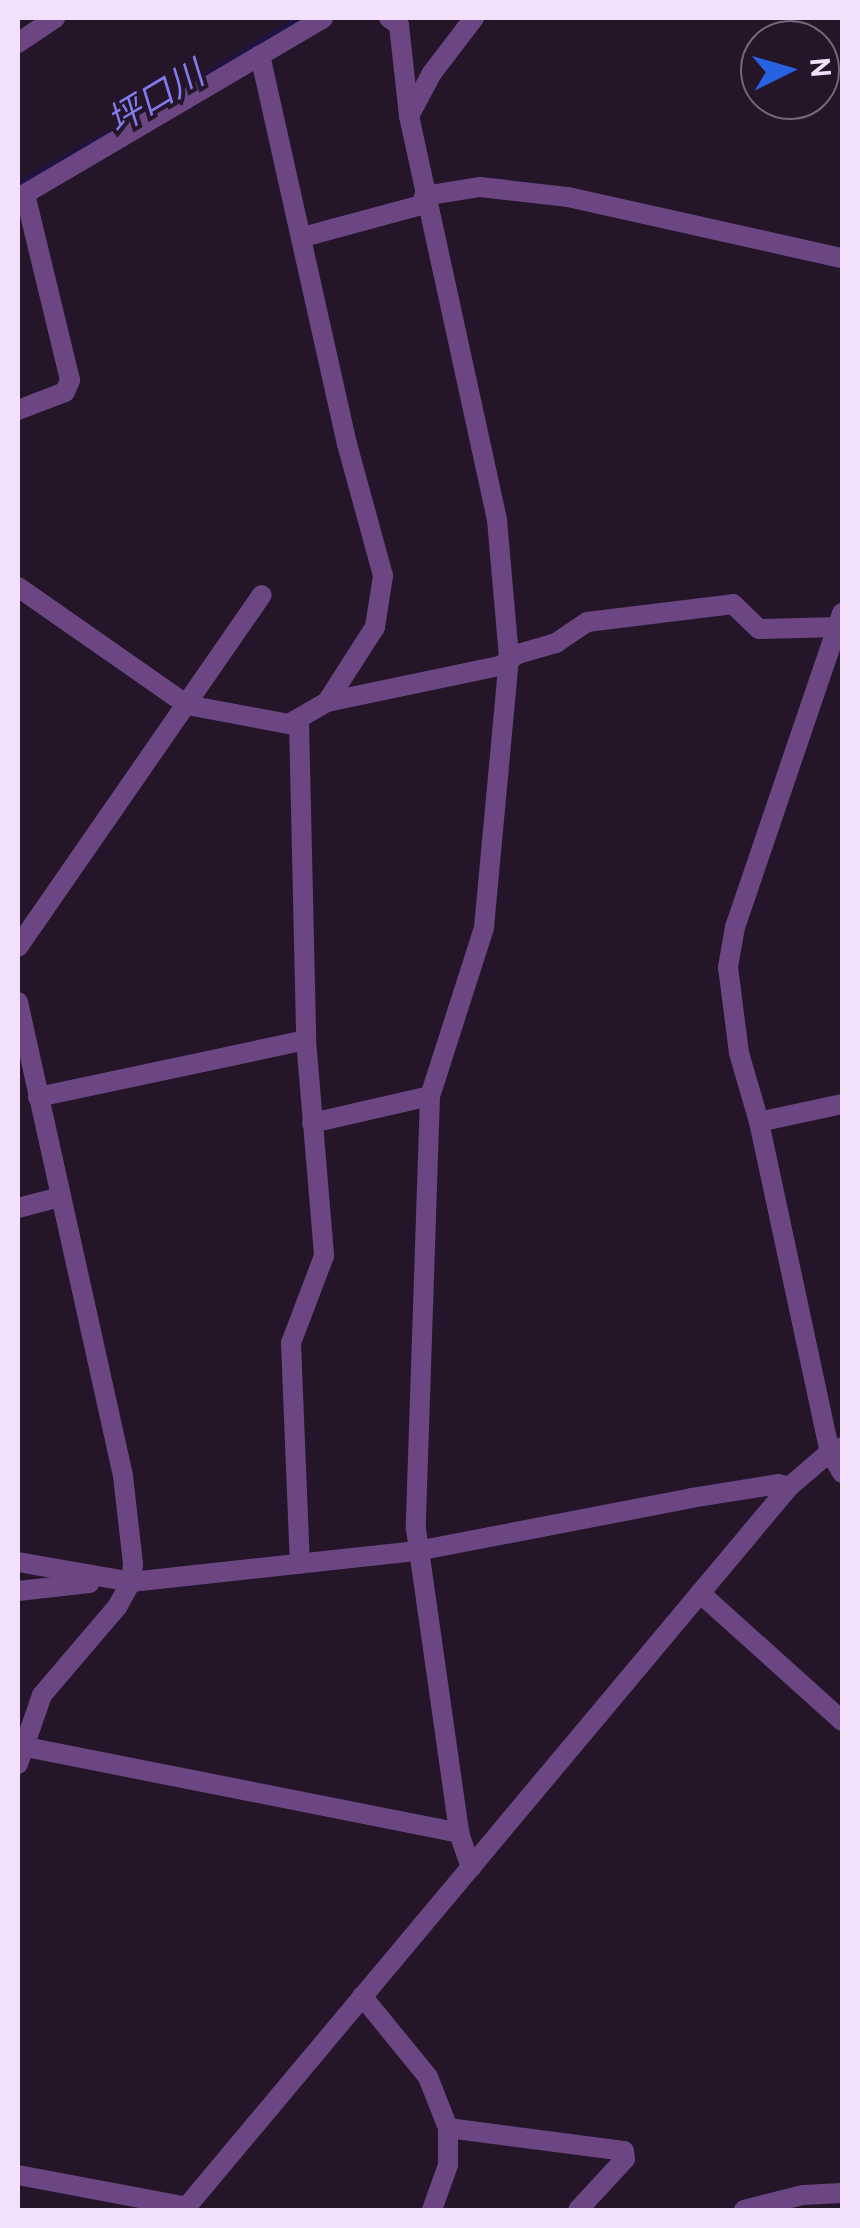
<!DOCTYPE html>
<html>
<head>
<meta charset="utf-8">
<style>
	body { margin:0 }
	#map { position:relative; width:860px; height:2228px; overflow:hidden; background:#241529; font-family:Overpass,"Noto Sans JP",sans-serif }
	div>[style] { position:absolute }
	.stream>* { height:5px; margin:-2.5px; padding:0 2.5px; transform-origin:2.5px; border-radius:2.5px; background:#1d1344 }
	.minor>* { height:20px; margin:-10px; padding:0 10px; transform-origin:10px; border-radius:10px; background:#6b4682 }
	span { translate:-50% -50%; white-space:nowrap; text-align:center; line-height:1.15; -webkit-text-stroke:8px #241529; paint-order:stroke }
	.water-label { font-size:35px; color:#817ced; font-style:italic }
	.frame { position:absolute; inset:0; border:20px solid #f3e1fb; pointer-events:none }
	.north { position:absolute; left:740px; top:20px; width:100px; height:100px; box-sizing:border-box; background:#241529; border:2px solid #77677d; border-radius:50%; rotate:85deg; font-size:28px; font-weight:700; line-height:40px; text-align:center; color:#f3e1fb }
	.north::after { content:''; display:block; margin:auto; width:35px; height:45px; background:#2662e2; clip-path:polygon(50% 0,100% 100%,50% 72%,0 100%) }
</style>
</head>
<body>
<div id="map">
	<div class="stream">
		<i style="left:18px;top:183px;width:134px;rotate:-29.1deg"></i>
		<i style="left:135px;top:118px;width:190px;rotate:-31.7deg"></i>
	</div>
	<div class="minor">
		<i style="left:389px;top:18px;width:12px;rotate:35deg"></i>
		<i style="left:399px;top:25px;width:92px;rotate:83.7deg"></i>
		<i style="left:409px;top:116px;width:49px;rotate:-61.9deg"></i>
		<i style="left:432px;top:73px;width:69px;rotate:-52.6deg"></i>
		<i style="left:18px;top:43px;width:45px;rotate:-34deg"></i>
		<i style="left:260px;top:55px;width:399px;rotate:77.4deg"></i>
		<i style="left:347px;top:444px;width:137px;rotate:74.7deg"></i>
		<i style="left:383px;top:576px;width:52px;rotate:98.9deg"></i>
		<i style="left:375px;top:627px;width:89px;rotate:122.6deg"></i>
		<i style="left:409px;top:116px;width:413px;rotate:77.7deg"></i>
		<i style="left:497px;top:520px;width:139px;rotate:85deg"></i>
		<i style="left:509px;top:658px;width:271px;rotate:95.3deg"></i>
		<i style="left:484px;top:928px;width:176px;rotate:107.8deg"></i>
		<i style="left:430px;top:1096px;width:433px;rotate:91.9deg"></i>
		<i style="left:416px;top:1529px;width:307px;rotate:81.9deg"></i>
		<i style="left:459px;top:1833px;width:37px;rotate:71deg"></i>
		<i style="left:424px;top:196px;width:57px;rotate:-9.1deg"></i>
		<i style="left:480px;top:187px;width:89px;rotate:6.5deg"></i>
		<i style="left:568px;top:197px;width:281px;rotate:12.6deg"></i>
		<i style="left:18px;top:198px;width:354px;rotate:-30.5deg"></i>
		<i style="left:303px;top:237px;width:126px;rotate:-15.1deg"></i>
		<i style="left:18px;top:410px;width:50px;rotate:-21deg"></i>
		<i style="left:65px;top:392px;width:13px;rotate:-67deg"></i>
		<i style="left:70px;top:380px;width:191px;rotate:-103.6deg"></i>
		<i style="left:18px;top:587px;width:206px;rotate:34.9deg"></i>
		<i style="left:187px;top:705px;width:104px;rotate:10.6deg"></i>
		<i style="left:289px;top:724px;width:44px;rotate:-30.1deg"></i>
		<i style="left:327px;top:702px;width:177px;rotate:-11.8deg"></i>
		<i style="left:500px;top:666px;width:22px;rotate:-34deg"></i>
		<i style="left:518px;top:654px;width:40px;rotate:-16deg"></i>
		<i style="left:556px;top:643px;width:37px;rotate:-34deg"></i>
		<i style="left:587px;top:622px;width:147px;rotate:-7deg"></i>
		<i style="left:733px;top:604px;width:36px;rotate:44deg"></i>
		<i style="left:759px;top:629px;width:78px;rotate:-1.5deg"></i>
		<i style="left:842px;top:613px;width:332px;rotate:108.8deg"></i>
		<i style="left:735px;top:927px;width:41px;rotate:99.9deg"></i>
		<i style="left:728px;top:967px;width:87px;rotate:82.7deg"></i>
		<i style="left:739px;top:1053px;width:72px;rotate:73.8deg"></i>
		<i style="left:759px;top:1122px;width:338px;rotate:77.9deg"></i>
		<i style="left:830px;top:1452px;width:24px;rotate:60deg"></i>
		<i style="left:299px;top:721px;width:319px;rotate:88.7deg"></i>
		<i style="left:306px;top:1040px;width:217px;rotate:85.2deg"></i>
		<i style="left:324px;top:1256px;width:93px;rotate:110.8deg"></i>
		<i style="left:291px;top:1343px;width:221px;rotate:87.7deg"></i>
		<i style="left:18px;top:947px;width:428px;rotate:-55.3deg"></i>
		<i style="left:18px;top:1002px;width:485px;rotate:77.5deg"></i>
		<i style="left:123px;top:1476px;width:89px;rotate:83.5deg"></i>
		<i style="left:133px;top:1564px;width:18px;rotate:96deg"></i>
		<i style="left:131px;top:1582px;width:29px;rotate:119deg"></i>
		<i style="left:117px;top:1607px;width:116px;rotate:130.4deg"></i>
		<i style="left:42px;top:1695px;width:73px;rotate:109.2deg"></i>
		<i style="left:38px;top:1097px;width:274px;rotate:-12deg"></i>
		<i style="left:759px;top:1122px;width:85px;rotate:-12.2deg"></i>
		<i style="left:312px;top:1123px;width:121px;rotate:-12.9deg"></i>
		<i style="left:18px;top:1208px;width:43px;rotate:-14.7deg"></i>
		<i style="left:18px;top:1562px;width:115px;rotate:10deg"></i>
		<i style="left:131px;top:1582px;width:288px;rotate:-6.2deg"></i>
		<i style="left:417px;top:1551px;width:279px;rotate:-10.9deg"></i>
		<i style="left:691px;top:1498px;width:88px;rotate:-9.1deg"></i>
		<i style="left:778px;top:1484px;width:11px;rotate:15deg"></i>
		<i style="left:18px;top:1591px;width:72px;rotate:-6.3deg"></i>
		<i style="left:700px;top:1593px;width:191px;rotate:42deg"></i>
		<i style="left:21px;top:1746px;width:447px;rotate:11.2deg"></i>
		<i style="left:362px;top:1996px;width:104px;rotate:50.8deg"></i>
		<i style="left:428px;top:2077px;width:55px;rotate:68.6deg"></i>
		<i style="left:448px;top:2128px;width:37px;rotate:90deg"></i>
		<i style="left:448px;top:2165px;width:48px;rotate:109.6deg"></i>
		<i style="left:448px;top:2128px;width:177px;rotate:7.4deg"></i>
		<i style="left:624px;top:2151px;width:8px;rotate:83deg"></i>
		<i style="left:625px;top:2159px;width:69px;rotate:132.7deg"></i>
		<i style="left:18px;top:2175px;width:172px;rotate:10.7deg"></i>
		<i style="left:184px;top:2210px;width:943px;rotate:-50.08deg"></i>
		<i style="left:789px;top:1487px;width:54px;rotate:-40.5deg"></i>
		<i style="left:830px;top:1452px;width:13px;rotate:-23deg"></i>
		<i style="left:744px;top:2210px;width:61px;rotate:-14.3deg"></i>
		<i style="left:803px;top:2195px;width:39px;rotate:-3deg"></i>
	</div>
	<div class="water-label">
		<span style="left:157px;top:100px;rotate:-31deg">坪口川</span>
	</div>
	<div class="frame"></div>
	<div class="north">N</div>
</div>
</body>
</html>
